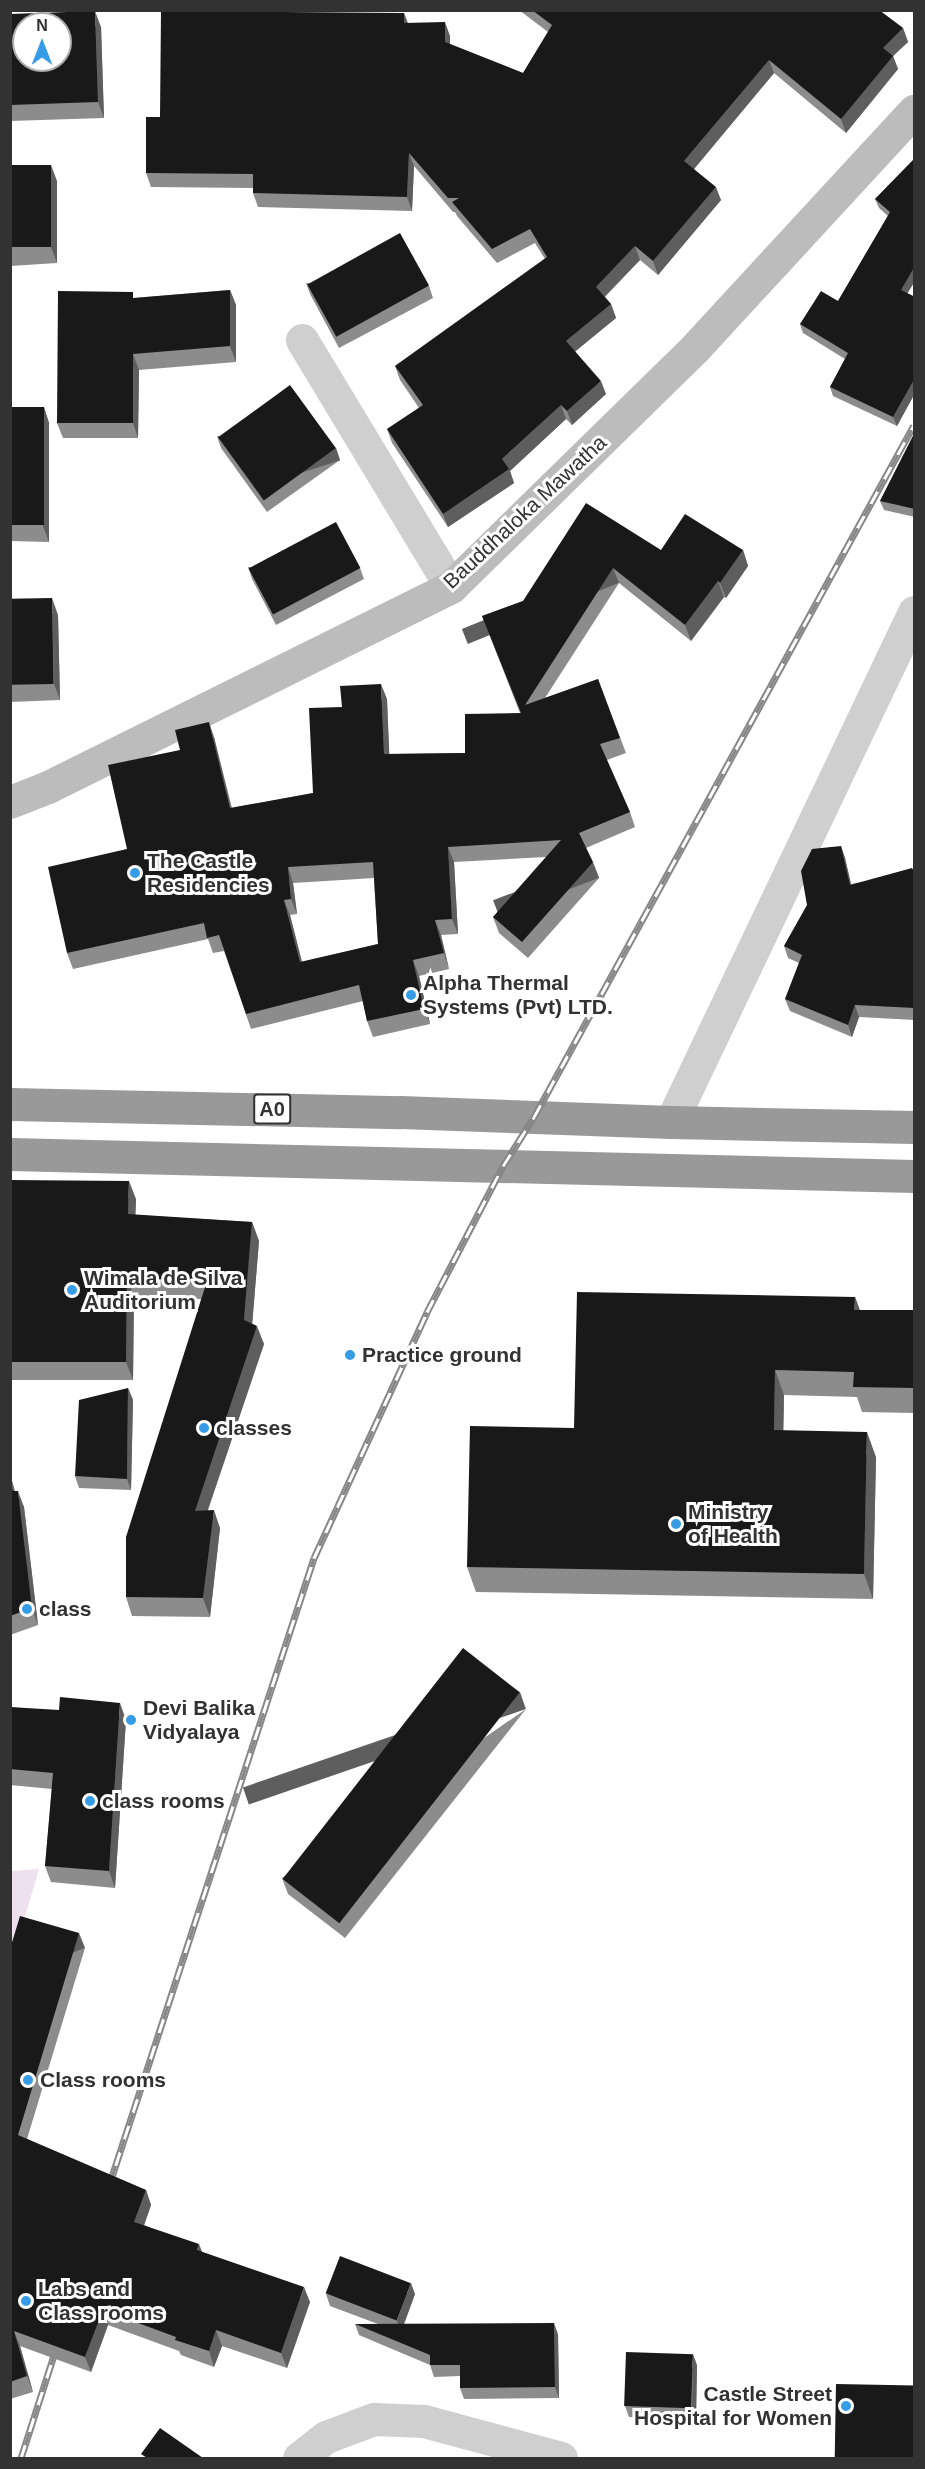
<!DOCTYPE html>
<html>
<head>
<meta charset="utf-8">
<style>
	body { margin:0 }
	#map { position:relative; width:925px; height:2469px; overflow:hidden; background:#fff; font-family:Helvetica,sans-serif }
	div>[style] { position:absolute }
	.green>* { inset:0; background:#eee0ee }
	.street>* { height:33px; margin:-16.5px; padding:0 16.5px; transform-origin:16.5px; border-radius:16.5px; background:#cfcfcf }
	.secondary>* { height:33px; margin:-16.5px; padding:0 16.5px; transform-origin:16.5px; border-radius:16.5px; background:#bcbcbc }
	.highway>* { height:33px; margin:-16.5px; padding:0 16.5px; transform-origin:16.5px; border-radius:16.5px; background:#999 }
	.rail>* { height:7px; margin-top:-3.5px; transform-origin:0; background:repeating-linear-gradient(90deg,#fff 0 14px,#878787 0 28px); box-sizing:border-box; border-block:2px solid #878787 }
	.wall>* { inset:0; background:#8c8c8c }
	.shaded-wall>* { inset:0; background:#5e5e5e; transform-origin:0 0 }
	.building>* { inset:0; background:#191919; transform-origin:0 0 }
	.dots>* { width:16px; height:16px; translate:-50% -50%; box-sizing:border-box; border:3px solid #fff; border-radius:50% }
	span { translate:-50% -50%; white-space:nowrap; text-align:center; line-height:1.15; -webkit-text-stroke:6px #fff; paint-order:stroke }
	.shield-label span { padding:2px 4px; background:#fff; border:2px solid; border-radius:4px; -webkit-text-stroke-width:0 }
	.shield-label { font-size:20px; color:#323232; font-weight:700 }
	.street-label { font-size:21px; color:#323232 }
	.poi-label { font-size:21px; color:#323232; font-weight:700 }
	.left { translate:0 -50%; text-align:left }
	.right { translate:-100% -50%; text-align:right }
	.frame { position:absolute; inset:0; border:12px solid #323232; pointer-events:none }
	.north { position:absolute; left:12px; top:12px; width:60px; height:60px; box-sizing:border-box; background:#fff; border:2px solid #adadad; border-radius:50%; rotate:0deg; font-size:16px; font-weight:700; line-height:24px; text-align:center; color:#323232 }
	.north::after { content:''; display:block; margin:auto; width:21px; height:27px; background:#369ce6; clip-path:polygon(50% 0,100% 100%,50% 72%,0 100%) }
</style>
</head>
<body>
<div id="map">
	<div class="green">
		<i style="clip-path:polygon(39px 1869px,11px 1964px,11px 1871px)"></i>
	</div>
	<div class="street">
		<i style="left:302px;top:340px;width:288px;rotate:58.9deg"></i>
		<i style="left:671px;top:1122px;width:565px;rotate:-64.52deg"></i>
		<i style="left:299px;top:2458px;width:34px;rotate:-38deg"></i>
		<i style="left:326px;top:2437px;width:51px;rotate:-20.6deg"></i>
		<i style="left:374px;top:2419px;width:50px;rotate:2.3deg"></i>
		<i style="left:424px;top:2421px;width:142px;rotate:15.1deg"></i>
	</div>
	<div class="secondary">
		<i style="left:10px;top:802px;width:41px;rotate:-21.5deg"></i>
		<i style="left:48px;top:787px;width:450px;rotate:-26.4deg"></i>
		<i style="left:451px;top:587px;width:342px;rotate:-44.4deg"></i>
		<i style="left:695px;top:348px;width:323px;rotate:-47.3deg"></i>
	</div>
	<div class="highway">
		<i style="left:10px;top:1104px;width:390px;rotate:1.2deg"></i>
		<i style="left:400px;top:1112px;width:271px;rotate:2.1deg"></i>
		<i style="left:671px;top:1122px;width:243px;rotate:1.2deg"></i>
		<i style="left:10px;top:1154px;width:904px;rotate:1.39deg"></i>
	</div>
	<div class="rail">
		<i style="left:107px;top:2192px;width:667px;rotate:-71.92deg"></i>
		<i style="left:314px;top:1558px;width:271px;rotate:-65.3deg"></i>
		<i style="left:427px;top:1312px;width:165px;rotate:-62.5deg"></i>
		<i style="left:503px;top:1166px;width:58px;rotate:-57.7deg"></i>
		<i style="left:534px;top:1117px;width:789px;rotate:-61.23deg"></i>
		<i style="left:21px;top:2458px;width:121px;rotate:-72.2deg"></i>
	</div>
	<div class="wall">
		<i style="clip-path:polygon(519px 10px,879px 10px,903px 28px,908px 42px,893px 56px,898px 69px,846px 133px,774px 73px,694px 169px,721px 200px,658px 275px,640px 260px,605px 297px,611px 304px,616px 318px,575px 351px,606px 394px,572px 425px,566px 419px,510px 471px,514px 483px,448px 527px,392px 443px,387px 429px,419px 408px,400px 380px,395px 366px,545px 259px,535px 243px,497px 263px,457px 216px,455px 212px,453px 212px,414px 166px,412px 211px,258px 207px,253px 193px,253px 188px,151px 187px,146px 173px,160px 117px,404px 13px,408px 23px,450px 36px,450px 44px,523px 73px,548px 32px)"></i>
		<i style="clip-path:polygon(10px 14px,101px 27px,104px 118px,10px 121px)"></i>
		<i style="clip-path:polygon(915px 158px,915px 281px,907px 293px,915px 297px,915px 393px,897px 426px,833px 396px,830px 387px,845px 359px,803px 333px,800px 324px,838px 301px,888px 216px,879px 208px,875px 199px)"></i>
		<i style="clip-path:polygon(10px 166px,57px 181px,57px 263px,10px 266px)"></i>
		<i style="clip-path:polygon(306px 283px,429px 286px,433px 298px,339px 348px,310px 294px)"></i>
		<i style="clip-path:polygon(230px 290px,236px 305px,236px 362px,139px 370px,138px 438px,63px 438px,57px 423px,136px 298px)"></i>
		<i style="clip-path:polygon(10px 407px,44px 407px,49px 423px,49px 542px,10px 541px)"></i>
		<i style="clip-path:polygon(915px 432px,915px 517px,884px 510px,880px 501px)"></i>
		<i style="clip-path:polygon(217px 436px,336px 448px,340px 460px,267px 512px,221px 448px)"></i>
		<i style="clip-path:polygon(evenodd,661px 550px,743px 550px,748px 566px,726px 598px,724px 597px,691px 641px,619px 583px,545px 698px,598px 679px,626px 753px,607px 760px,630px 812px,635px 827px,586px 848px,599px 878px,528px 958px,499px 933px,493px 917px,546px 857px,454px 862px,458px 934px,441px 935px,449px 969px,419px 976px,430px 1024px,373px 1037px,367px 1021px,363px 1001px,251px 1029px,224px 951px,213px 953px,208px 939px,73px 969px,67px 953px,127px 849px,180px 750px,214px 737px,232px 808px,313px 793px,342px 707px,387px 699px,389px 754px,465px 753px,520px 713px,482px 616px,661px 550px,374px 878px,378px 944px,302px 962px,290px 915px,297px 914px,293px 883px,374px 878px)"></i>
		<i style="clip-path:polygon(248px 567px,360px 568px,364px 579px,276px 625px,252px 579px)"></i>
		<i style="clip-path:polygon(10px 599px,58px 615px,60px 700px,10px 702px)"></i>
		<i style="clip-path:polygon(841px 846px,845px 858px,851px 884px,915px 873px,915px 1020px,859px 1017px,852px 1037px,790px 1011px,785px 999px,799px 963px,788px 958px,784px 946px)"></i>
		<i style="clip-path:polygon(10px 1180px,136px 1199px,135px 1215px,252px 1222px,259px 1241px,252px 1324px,264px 1344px,208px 1510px,220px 1528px,210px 1617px,132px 1616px,126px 1597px,201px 1299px,134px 1297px,133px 1380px,10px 1380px)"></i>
		<i style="clip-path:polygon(855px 1297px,860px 1310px,915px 1310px,915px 1413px,862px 1412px,857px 1397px,784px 1395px,783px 1431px,876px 1457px,873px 1599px,476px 1592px,467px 1567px,574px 1428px)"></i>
		<i style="clip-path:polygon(128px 1388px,133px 1400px,131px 1490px,79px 1488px,75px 1476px)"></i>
		<i style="clip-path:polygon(10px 1474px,15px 1491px,24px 1507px,38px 1625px,10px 1635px)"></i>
		<i style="clip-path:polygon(10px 1707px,126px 1720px,115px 1888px,51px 1882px,45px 1866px,52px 1789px,10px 1785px)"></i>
		<i style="clip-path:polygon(526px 1709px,345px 1938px,288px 1894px,282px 1878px)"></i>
		<i style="clip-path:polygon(85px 1948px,27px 2139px,146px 2190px,151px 2205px,144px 2225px,310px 2302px,287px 2368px,222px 2346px,214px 2367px,181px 2355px,179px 2351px,108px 2325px,91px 2372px,20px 2346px,33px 2392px,10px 2399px,10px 1949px)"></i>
		<i style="clip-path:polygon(326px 2294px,415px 2294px,404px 2324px,558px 2334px,559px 2398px,464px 2399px,460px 2388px,460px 2376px,434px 2377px,430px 2365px,359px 2335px,355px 2324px,378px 2324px,330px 2306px)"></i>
		<i style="clip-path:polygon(697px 2365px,696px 2419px,629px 2417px,625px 2406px)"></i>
	</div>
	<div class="shaded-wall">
		<i style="clip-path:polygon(95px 11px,101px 27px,104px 118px,98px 102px)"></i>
		<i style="clip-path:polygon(404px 13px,409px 27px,404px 23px)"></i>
		<i style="clip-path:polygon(445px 22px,450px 36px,450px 56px,445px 42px)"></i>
		<i style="clip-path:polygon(903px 28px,908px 42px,893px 56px,898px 69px,846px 133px,841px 119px,883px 48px)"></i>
		<i style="clip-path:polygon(769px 60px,774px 73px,689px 175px,684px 161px)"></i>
		<i style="clip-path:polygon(409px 153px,414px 166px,412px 211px,407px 197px)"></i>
		<i style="clip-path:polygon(51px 165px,57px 181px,57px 263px,51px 247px)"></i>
		<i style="clip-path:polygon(716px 187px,721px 200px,658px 275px,653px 261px)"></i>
		<i style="clip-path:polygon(635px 246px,640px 260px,601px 300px,596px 287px)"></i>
		<i style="clip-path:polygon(915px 266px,915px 281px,904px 299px,901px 290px)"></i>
		<i style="clip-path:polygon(230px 290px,236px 305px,236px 362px,230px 346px)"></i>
		<i style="clip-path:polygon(611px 304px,616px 318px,571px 355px,566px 341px)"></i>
		<i style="clip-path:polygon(133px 354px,139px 370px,138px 438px,133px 423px)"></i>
		<i style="clip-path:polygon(915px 378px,915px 393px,897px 426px,893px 417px)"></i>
		<i style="clip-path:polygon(601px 381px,606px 394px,572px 425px,567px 411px)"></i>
		<i style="clip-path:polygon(561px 405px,566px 419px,510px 471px,514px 483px,448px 527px,443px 514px)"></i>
		<i style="clip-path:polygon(44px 407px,49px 423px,49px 542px,43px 526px)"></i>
		<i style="left:336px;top:448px;width:13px;height:90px;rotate:72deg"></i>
		<i style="clip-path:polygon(743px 550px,748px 566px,726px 598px,720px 583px)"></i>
		<i style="left:613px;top:568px;width:16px;height:163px;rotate:68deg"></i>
		<i style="clip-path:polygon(718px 581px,724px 597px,691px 641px,685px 625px)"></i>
		<i style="clip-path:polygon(52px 598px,58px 615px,60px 700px,54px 684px)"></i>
		<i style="clip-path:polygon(381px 684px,387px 699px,390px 770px,384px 754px)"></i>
		<i style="clip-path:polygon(209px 722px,214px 737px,235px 824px,230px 808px)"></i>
		<i style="clip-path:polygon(841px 846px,845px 858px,854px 897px,850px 885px)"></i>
		<i style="clip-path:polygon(448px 847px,454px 862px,458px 934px,452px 919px)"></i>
		<i style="left:593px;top:862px;width:17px;height:107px;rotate:69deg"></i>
		<i style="clip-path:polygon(288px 867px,293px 883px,297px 914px,291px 899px)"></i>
		<i style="clip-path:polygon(284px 900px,290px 915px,306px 978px,300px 962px)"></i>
		<i style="clip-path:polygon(435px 920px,441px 935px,449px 969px,444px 953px)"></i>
		<i style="clip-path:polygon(413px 960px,419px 976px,430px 1024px,424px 1009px)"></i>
		<i style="clip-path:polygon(855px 1005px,859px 1017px,852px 1037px,848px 1025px)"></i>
		<i style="clip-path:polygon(129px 1181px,136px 1199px,135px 1233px,128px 1214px)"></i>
		<i style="clip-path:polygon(252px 1222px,259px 1241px,251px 1339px,244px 1320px)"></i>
		<i style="clip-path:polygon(127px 1278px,134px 1297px,133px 1380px,126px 1362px)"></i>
		<i style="clip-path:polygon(855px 1297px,864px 1322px,854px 1310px)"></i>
		<i style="clip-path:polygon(257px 1326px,264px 1344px,201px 1530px,195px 1511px)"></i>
		<i style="clip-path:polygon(775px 1370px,784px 1395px,783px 1455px,774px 1430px)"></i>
		<i style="clip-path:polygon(128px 1388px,133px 1400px,131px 1490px,127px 1479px)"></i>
		<i style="clip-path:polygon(867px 1432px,876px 1457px,873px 1599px,864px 1574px)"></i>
		<i style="clip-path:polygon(10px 1474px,19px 1508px,10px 1482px)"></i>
		<i style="clip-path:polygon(18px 1491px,24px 1507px,38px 1625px,32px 1608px)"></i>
		<i style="clip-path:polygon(214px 1510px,220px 1528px,210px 1617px,203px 1598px)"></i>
		<i style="left:520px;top:1692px;width:18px;height:293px;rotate:71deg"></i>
		<i style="clip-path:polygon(120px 1703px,126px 1720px,115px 1888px,109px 1871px)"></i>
		<i style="left:79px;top:1933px;width:16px;height:211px;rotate:68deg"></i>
		<i style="clip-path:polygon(146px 2190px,151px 2205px,140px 2237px,134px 2222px)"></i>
		<i style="clip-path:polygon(199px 2244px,205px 2259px,197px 2250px)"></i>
		<i style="clip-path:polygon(411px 2283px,415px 2294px,401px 2332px,397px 2321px)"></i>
		<i style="clip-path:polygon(304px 2287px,310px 2302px,287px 2368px,281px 2353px)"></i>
		<i style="clip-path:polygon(103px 2310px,108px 2325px,91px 2372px,85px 2357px)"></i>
		<i style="clip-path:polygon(554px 2323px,558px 2334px,559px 2398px,555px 2387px)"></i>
		<i style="clip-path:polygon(216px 2330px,222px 2346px,214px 2367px,209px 2351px)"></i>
		<i style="clip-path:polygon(14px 2331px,20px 2346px,33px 2392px,27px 2376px)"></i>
		<i style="clip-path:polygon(693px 2354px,697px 2365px,696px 2419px,692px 2407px)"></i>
	</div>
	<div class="building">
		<i style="clip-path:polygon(532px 10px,879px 10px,903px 28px,883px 48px,893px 56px,841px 119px,769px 60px,684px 161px,716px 187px,653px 261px,635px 246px,596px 287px,611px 304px,566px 341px,601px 381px,567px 411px,561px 405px,502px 459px,509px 469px,443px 514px,387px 429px,423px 405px,395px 366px,547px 257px,530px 229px,492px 249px,452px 202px,459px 198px,448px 198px,409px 153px,407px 197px,253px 193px,253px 174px,146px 173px,146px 117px,160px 117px,161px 11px,404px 13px,404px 23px,445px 22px,445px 42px,523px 73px,552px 25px)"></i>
		<i style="clip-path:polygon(evenodd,95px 11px,98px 102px,10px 105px,10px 14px,95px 11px,24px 24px,60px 24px,60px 60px,24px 60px,24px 24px)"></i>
		<i style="clip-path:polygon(915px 158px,915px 266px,901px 290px,915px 297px,915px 378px,893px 417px,830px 387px,848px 353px,800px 324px,821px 291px,838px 301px,890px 212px,875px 199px)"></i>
		<i style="left:51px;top:165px;width:82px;height:41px;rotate:90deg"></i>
		<i style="left:400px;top:233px;width:60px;height:106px;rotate:61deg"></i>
		<i style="clip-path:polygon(230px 290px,230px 346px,133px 354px,133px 423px,57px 423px,58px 291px,133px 292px,133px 298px)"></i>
		<i style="left:290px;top:385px;width:78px;height:89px;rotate:54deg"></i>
		<i style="left:10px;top:407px;width:34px;height:118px"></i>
		<i style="clip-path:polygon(915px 432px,915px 509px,880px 501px)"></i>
		<i style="clip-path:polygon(evenodd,586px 503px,661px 550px,685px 514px,743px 550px,720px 583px,718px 581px,685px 625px,613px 568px,525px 705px,598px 679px,620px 738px,600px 744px,630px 812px,579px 833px,593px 862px,522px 942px,493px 917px,561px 840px,448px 847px,452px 919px,435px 920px,444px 953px,413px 960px,424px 1009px,367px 1021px,359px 985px,246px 1014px,219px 935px,207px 938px,204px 923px,67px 953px,48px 867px,127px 849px,108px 765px,180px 750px,175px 730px,209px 722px,230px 808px,313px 793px,309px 708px,342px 707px,340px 686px,381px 684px,384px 754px,465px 753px,465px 714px,521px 713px,482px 616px,523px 601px,586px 503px,373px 862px,378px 944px,300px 962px,284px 900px,291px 899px,288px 867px,373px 862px)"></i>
		<i style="left:336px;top:522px;width:52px;height:99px;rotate:62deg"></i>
		<i style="left:52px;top:598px;width:86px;height:42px;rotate:89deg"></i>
		<i style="clip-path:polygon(841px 846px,850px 885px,912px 868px,915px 873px,915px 1008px,855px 1005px,848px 1025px,785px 999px,802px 955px,784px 946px,807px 905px,801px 871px,812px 849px)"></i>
		<i style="clip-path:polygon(10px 1180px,129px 1181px,128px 1214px,252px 1222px,244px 1320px,257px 1326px,195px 1511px,214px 1510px,203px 1598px,126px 1597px,126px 1537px,207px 1281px,127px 1278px,126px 1362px,10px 1362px)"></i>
		<i style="clip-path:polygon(577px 1292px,855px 1297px,854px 1310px,915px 1310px,915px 1388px,853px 1387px,854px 1372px,775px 1370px,774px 1430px,867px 1432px,864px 1574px,467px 1567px,470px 1426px,574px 1428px)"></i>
		<i style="clip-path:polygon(128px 1388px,127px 1479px,75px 1476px,79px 1400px)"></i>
		<i style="clip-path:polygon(10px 1482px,13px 1491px,18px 1491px,32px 1608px,10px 1616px)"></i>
		<i style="left:463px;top:1648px;width:72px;height:293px;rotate:38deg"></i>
		<i style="clip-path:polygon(60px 1697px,120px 1703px,109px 1871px,45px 1866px,53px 1773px,10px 1769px,10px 1707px,59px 1710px)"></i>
		<i style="clip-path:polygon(20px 1916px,79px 1933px,18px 2135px,146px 2190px,134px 2222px,199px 2244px,197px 2250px,304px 2287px,281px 2353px,216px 2330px,209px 2351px,175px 2340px,176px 2337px,103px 2310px,85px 2357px,14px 2331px,27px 2376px,10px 2382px,10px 1949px)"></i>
		<i style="left:340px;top:2256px;width:76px;height:40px;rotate:21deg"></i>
		<i style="clip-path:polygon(554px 2323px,555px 2387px,460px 2388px,460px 2365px,430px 2365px,430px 2355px,355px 2324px)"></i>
		<i style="left:626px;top:2352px;width:67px;height:54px;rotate:2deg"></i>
		<i style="left:836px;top:2384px;width:79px;height:74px;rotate:1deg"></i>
		<i style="clip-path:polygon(160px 2428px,203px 2458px,147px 2458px,141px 2454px)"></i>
	</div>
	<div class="dots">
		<i style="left:135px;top:873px;background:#369ce6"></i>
		<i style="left:411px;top:995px;background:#369ce6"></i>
		<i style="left:72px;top:1290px;background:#369ce6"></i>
		<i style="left:350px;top:1355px;background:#369ce6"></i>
		<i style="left:204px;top:1428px;background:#369ce6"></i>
		<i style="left:676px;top:1524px;background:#369ce6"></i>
		<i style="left:27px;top:1609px;background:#369ce6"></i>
		<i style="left:131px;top:1720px;background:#369ce6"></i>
		<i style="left:90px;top:1801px;background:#369ce6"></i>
		<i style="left:28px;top:2080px;background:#369ce6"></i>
		<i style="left:26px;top:2301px;background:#369ce6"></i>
		<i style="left:846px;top:2406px;background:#369ce6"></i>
	</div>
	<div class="shield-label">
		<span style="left:272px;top:1109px">A0</span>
	</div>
	<div class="street-label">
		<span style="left:525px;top:512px;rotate:-43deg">Bauddhaloka Mawatha</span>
	</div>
	<div class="poi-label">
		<span class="left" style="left:147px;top:873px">The Castle<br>Residencies</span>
		<span class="left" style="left:423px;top:995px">Alpha Thermal<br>Systems (Pvt) LTD.</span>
		<span class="left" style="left:84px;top:1290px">Wimala de Silva<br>Auditorium</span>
		<span class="left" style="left:362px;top:1355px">Practice ground</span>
		<span class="left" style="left:216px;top:1428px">classes</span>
		<span class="left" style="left:688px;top:1524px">Ministry<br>of Health</span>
		<span class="left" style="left:39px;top:1609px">class</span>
		<span class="left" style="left:143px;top:1720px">Devi Balika<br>Vidyalaya</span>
		<span class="left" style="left:102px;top:1801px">class rooms</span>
		<span class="left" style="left:40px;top:2080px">Class rooms</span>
		<span class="left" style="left:38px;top:2301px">Labs and<br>Class rooms</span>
		<span class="right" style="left:832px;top:2406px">Castle Street<br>Hospital for Women</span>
	</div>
	<div class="frame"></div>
	<div class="north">N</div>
</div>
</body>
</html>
